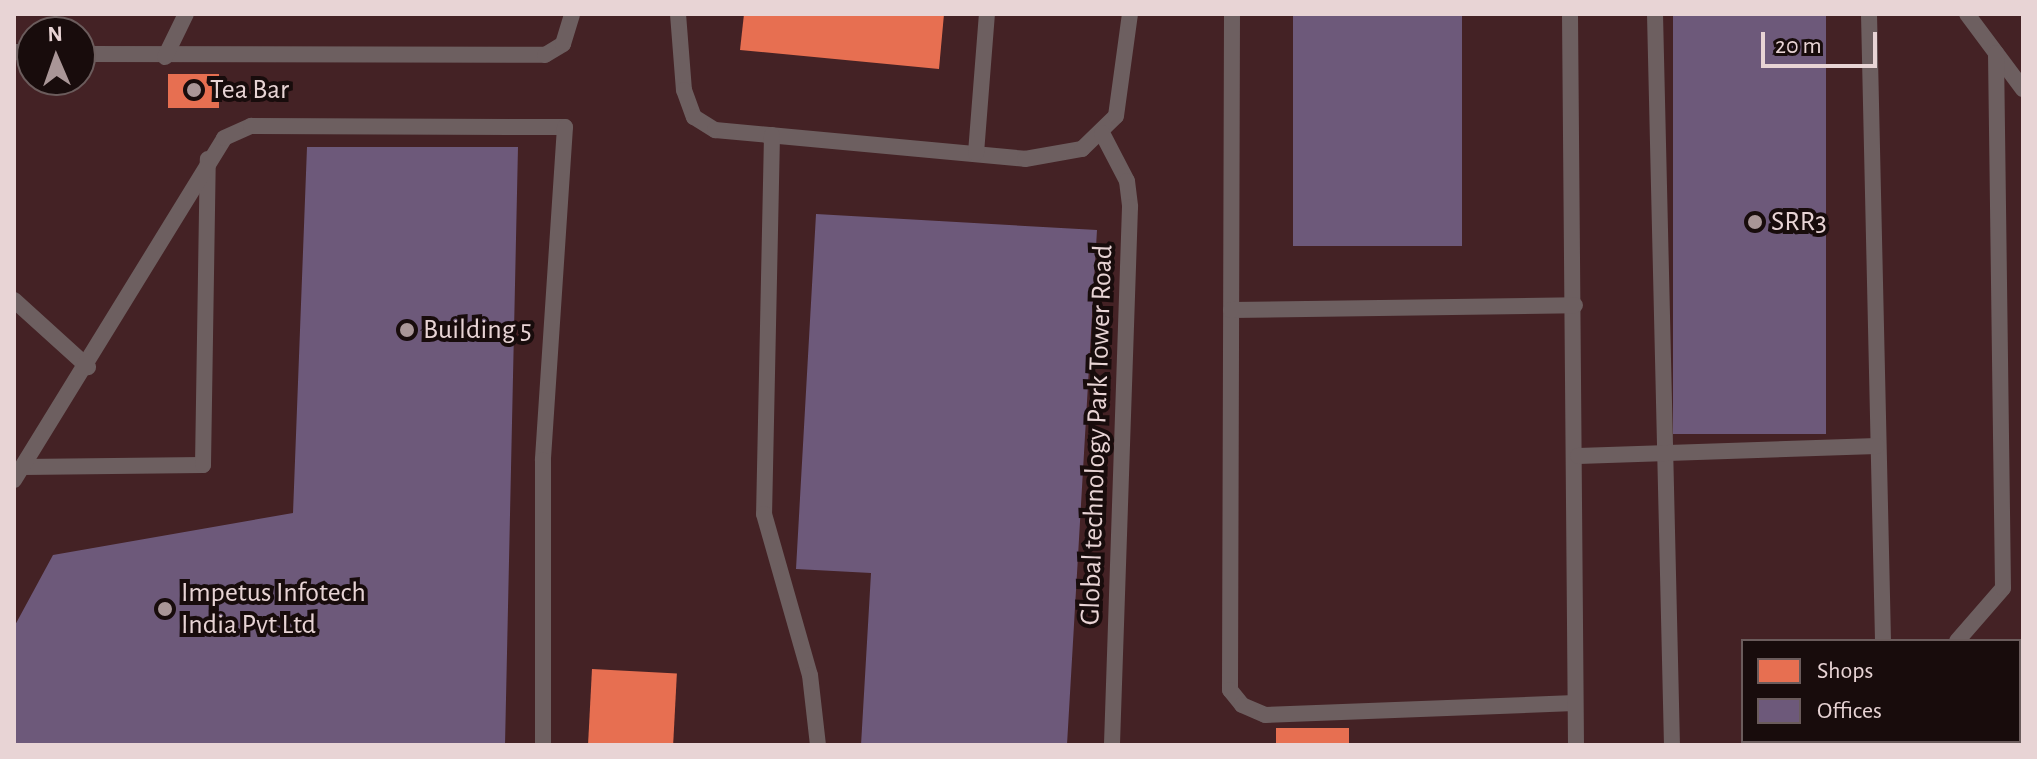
<!DOCTYPE html>
<html>
<head>
<meta charset="utf-8">
<style>
	body { margin:0 }
	#map { position:relative; width:2037px; height:759px; overflow:hidden; background:#342325; font-family:"Alegreya Sans",sans-serif }
	div>[style] { position:absolute }
	.built>* { inset:0; background:#442225 }
	.shops>* { inset:0; background:#e76f51; transform-origin:0 0 }
	.offices>* { inset:0; background:#6d597a; transform-origin:0 0 }
	.lane>* { height:16px; margin:-8px; padding:0 8px; transform-origin:8px; border-radius:8px; background:#6d5f60 }
	.dots>* { width:22px; height:22px; translate:-50% -50%; box-sizing:border-box; border:4px solid #180c0c; border-radius:50% }
	span { translate:-50% -50%; white-space:nowrap; text-align:center; line-height:1.15; -webkit-text-stroke:8px #180c0c; paint-order:stroke }
	.poi-label { font-size:28px; color:#e8d4d5 }
	.left { translate:0 -50%; text-align:left }
	.street-label { font-size:28px; color:#e8d4d5 }
	.frame { position:absolute; inset:0; border:16px solid #e8d4d5; pointer-events:none }
	.legend { position:absolute; left:1741px; top:639px; width:280px; height:104px; box-sizing:border-box; background:#180c0c; border:2px solid #6b5c5c; margin:0; padding:10px 14px; list-style:none; font-size:24px; color:#e8d4d5 }
	.legend li { display:flex; align-items:center; gap:16px; height:40px }
	.legend b { width:40px; border:2px solid #6b5c5c }
	.north { position:absolute; left:16px; top:16px; width:80px; height:80px; box-sizing:border-box; background:#180c0c; border:2px solid #6b5c5c; border-radius:50%; rotate:358deg; font-size:22px; font-weight:700; line-height:32px; text-align:center; color:#e8d4d5 }
	.north::after { content:''; display:block; margin:auto; width:28px; height:36px; background:#a99697; clip-path:polygon(50% 0,100% 100%,50% 72%,0 100%) }
	.scale { position:absolute; left:1761px; top:32px; width:116px; height:36px; box-sizing:border-box; border:4px solid #e8d4d5; border-top:0; padding-left:10px; font-size:24px; line-height:28px; white-space:nowrap; color:#e8d4d5; -webkit-text-stroke:6px #180c0c; paint-order:stroke }
</style>
</head>
<body>
<div id="map">
	<div class="built">
		<i style="clip-path:polygon(evenodd,14px 14px,2023px 14px,2023px 745px,14px 745px,14px 14px,32px 32px,80px 32px,80px 80px,32px 80px,32px 32px,14px 14px,1743px 641px,2019px 641px,2019px 741px,1743px 741px,1743px 641px)"></i>
	</div>
	<div class="shops">
		<i style="clip-path:polygon(744px 14px,944px 14px,939px 69px,740px 50px)"></i>
		<i style="left:168px;top:74px;width:51px;height:34px"></i>
		<i style="left:592px;top:669px;width:85px;height:76px;rotate:3deg"></i>
		<i style="left:1349px;top:728px;width:17px;height:73px;rotate:90deg"></i>
	</div>
	<div class="offices">
		<i style="left:1293px;top:14px;width:169px;height:232px"></i>
		<i style="left:1673px;top:14px;width:153px;height:420px"></i>
		<i style="clip-path:polygon(307px 147px,518px 147px,505px 745px,14px 745px,14px 627px,53px 555px,293px 513px)"></i>
		<i style="clip-path:polygon(816px 214px,1097px 230px,1067px 745px,861px 745px,871px 573px,796px 569px)"></i>
	</div>
	<div class="lane">
		<i style="left:678px;top:14px;width:76px;rotate:85.5deg"></i>
		<i style="left:684px;top:90px;width:29px;rotate:70deg"></i>
		<i style="left:694px;top:117px;width:25px;rotate:32deg"></i>
		<i style="left:715px;top:130px;width:311px;rotate:5.3deg"></i>
		<i style="left:1025px;top:159px;width:58px;rotate:-10deg"></i>
		<i style="left:1082px;top:149px;width:47px;rotate:-44.1deg"></i>
		<i style="left:1116px;top:116px;width:103px;rotate:-82.2deg"></i>
		<i style="left:1232px;top:14px;width:676px;rotate:90.17deg"></i>
		<i style="left:1230px;top:690px;width:19px;rotate:51deg"></i>
		<i style="left:1242px;top:705px;width:25px;rotate:23deg"></i>
		<i style="left:1265px;top:715px;width:310px;rotate:-2.2deg"></i>
		<i style="left:1570px;top:14px;width:731px;rotate:89.53deg"></i>
		<i style="left:1655px;top:14px;width:731px;rotate:88.67deg"></i>
		<i style="left:1869px;top:14px;width:627px;rotate:88.72deg"></i>
		<i style="left:1967px;top:14px;width:94px;rotate:53.3deg"></i>
		<i style="left:14px;top:52px;width:18px"></i>
		<i style="left:80px;top:54px;width:465px;rotate:0.1deg"></i>
		<i style="left:545px;top:55px;width:21px;rotate:-31deg"></i>
		<i style="left:563px;top:44px;width:31px;rotate:-73deg"></i>
		<i style="left:165px;top:57px;width:48px;rotate:-64deg"></i>
		<i style="left:1102px;top:133px;width:54px;rotate:62.5deg"></i>
		<i style="left:1127px;top:181px;width:26px;rotate:83deg"></i>
		<i style="left:1130px;top:207px;width:538px;rotate:91.92deg"></i>
		<i style="left:772px;top:135px;width:379px;rotate:91.2deg"></i>
		<i style="left:764px;top:514px;width:167px;rotate:74.1deg"></i>
		<i style="left:810px;top:675px;width:70px;rotate:83.5deg"></i>
		<i style="left:976px;top:153px;width:139px;rotate:-85.5deg"></i>
		<i style="left:14px;top:300px;width:100px;rotate:42.2deg"></i>
		<i style="left:1231px;top:310px;width:344px;rotate:-0.8deg"></i>
		<i style="left:1578px;top:456px;width:299px;rotate:-1.9deg"></i>
		<i style="left:23px;top:467px;width:180px;rotate:-0.6deg"></i>
		<i style="left:203px;top:465px;width:306px;rotate:-89.1deg"></i>
		<i style="left:14px;top:480px;width:401px;rotate:-58.4deg"></i>
		<i style="left:224px;top:138px;width:30px;rotate:-24deg"></i>
		<i style="left:251px;top:126px;width:314px;rotate:0.2deg"></i>
		<i style="left:565px;top:127px;width:334px;rotate:93.8deg"></i>
		<i style="left:543px;top:460px;width:285px;rotate:90deg"></i>
		<i style="left:1957px;top:641px;width:70px;rotate:-49deg"></i>
		<i style="left:2003px;top:588px;width:535px;rotate:-90.75deg"></i>
		<i style="left:2019px;top:704px;width:6px;rotate:-51deg"></i>
		<i style="left:1885px;top:741px;width:4px;rotate:90deg"></i>
		<i style="left:1980px;top:745px;width:5px;rotate:-53deg"></i>
	</div>
	<div class="dots">
		<i style="left:194px;top:90px;background:#a99697"></i>
		<i style="left:1755px;top:222px;background:#a99697"></i>
		<i style="left:407px;top:330px;background:#a99697"></i>
		<i style="left:165px;top:609px;background:#a99697"></i>
	</div>
	<div class="poi-label">
		<span class="left" style="left:210px;top:90px">Tea Bar</span>
		<span class="left" style="left:1771px;top:222px">SRR3</span>
		<span class="left" style="left:423px;top:330px">Building 5</span>
		<span class="left" style="left:181px;top:609px">Impetus Infotech<br>India Pvt Ltd</span>
	</div>
	<div class="street-label">
		<span style="left:1097px;top:435px;rotate:-88deg">Global technology Park Tower Road</span>
	</div>
	<div class="frame"></div>
	<ul class="legend">
	<li><b style="height:22px;background:#e76f51"></b>Shops</li>
	<li><b style="height:22px;background:#6d597a"></b>Offices</li>
	</ul>
	<div class="north">N</div>
	<div class="scale">20 m</div>
</div>
</body>
</html>
